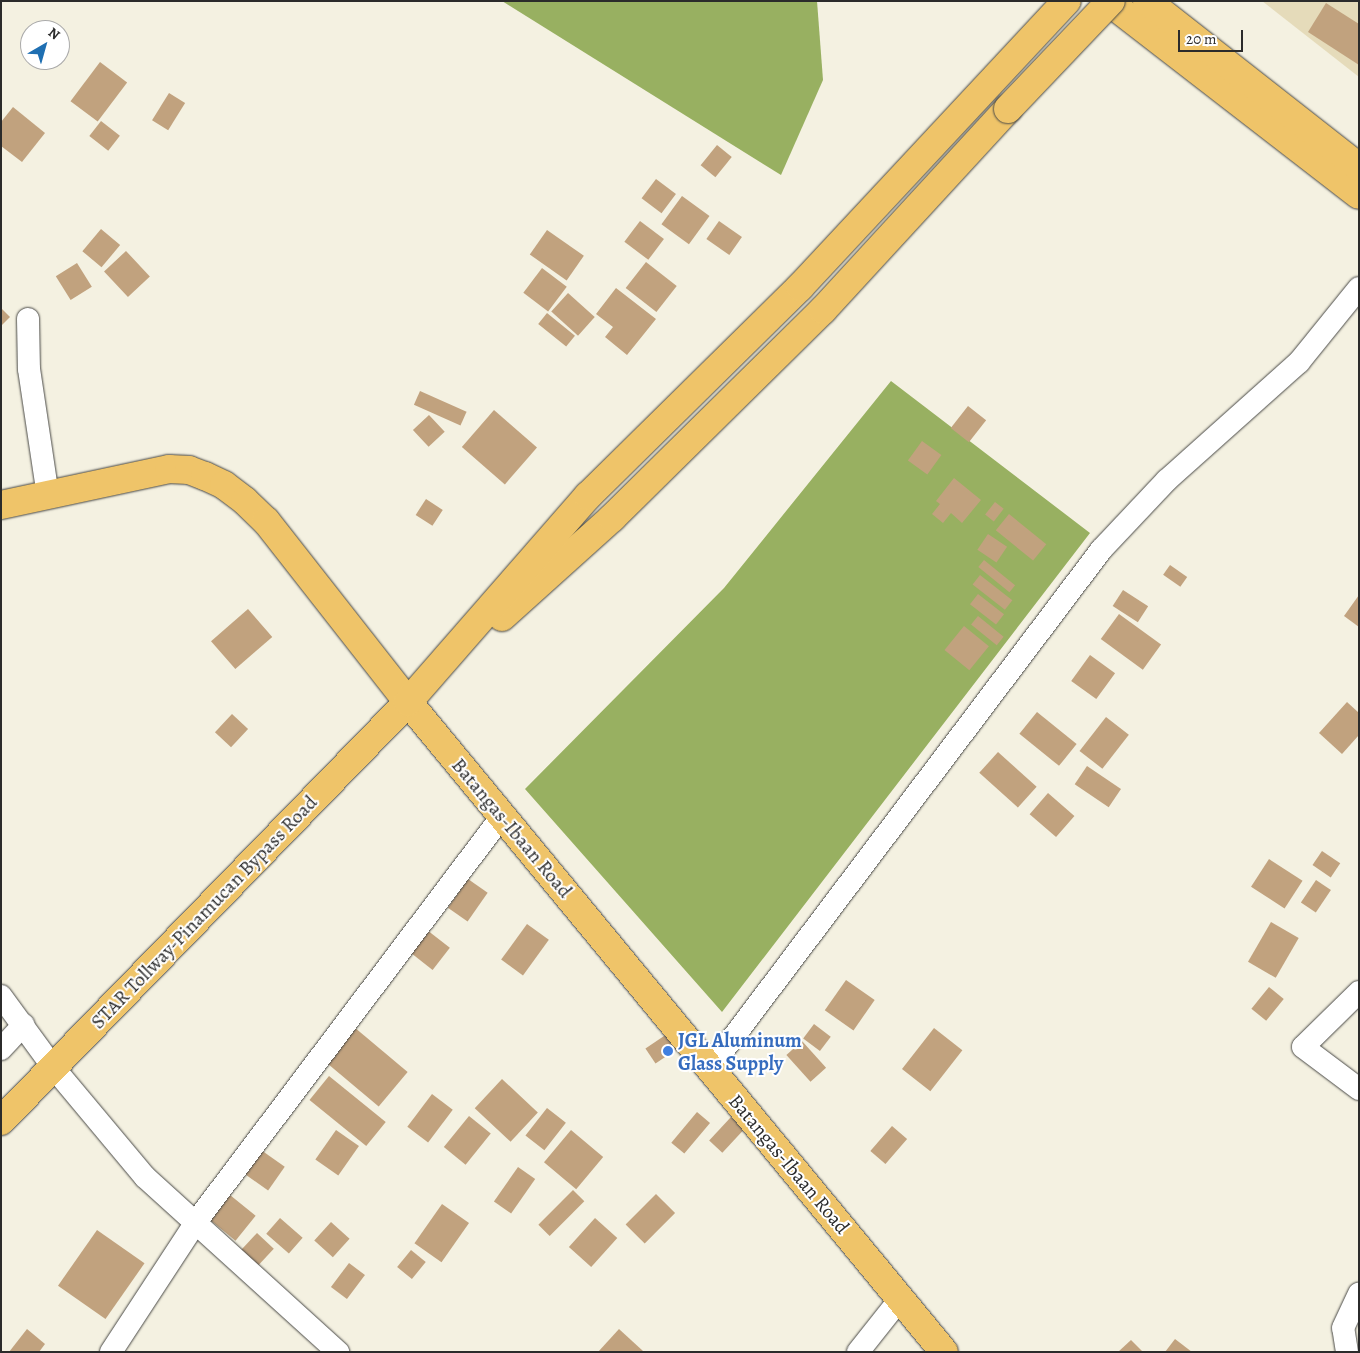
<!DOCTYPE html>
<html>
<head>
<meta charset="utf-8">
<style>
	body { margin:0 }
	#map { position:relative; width:1360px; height:1353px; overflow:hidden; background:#f4f1e1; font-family:Alegreya,serif }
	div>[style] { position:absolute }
	.built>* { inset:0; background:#e5dbba }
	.forest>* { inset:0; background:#98b061 }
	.building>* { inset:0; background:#c1a27e; transform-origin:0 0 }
	.roads { filter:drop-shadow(0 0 1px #494946) drop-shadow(0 0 1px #494946) }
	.street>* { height:22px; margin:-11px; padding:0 11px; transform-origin:11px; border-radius:11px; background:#fff }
	.primary>* { height:28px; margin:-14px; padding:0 14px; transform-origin:14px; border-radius:14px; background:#efc469 }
	.highway>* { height:28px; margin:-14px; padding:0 14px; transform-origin:14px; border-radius:14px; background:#efc469 }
	.bridges { filter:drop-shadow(0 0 1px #494946) drop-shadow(0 0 1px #494946) }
	.highway-bridge>* { height:28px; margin:-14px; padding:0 14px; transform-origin:14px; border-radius:14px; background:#efc469 }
	.dots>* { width:14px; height:14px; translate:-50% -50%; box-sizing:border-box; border:2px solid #fff; border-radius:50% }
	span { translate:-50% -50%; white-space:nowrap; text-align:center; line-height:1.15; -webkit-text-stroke:4px #fff; paint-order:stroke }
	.street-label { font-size:20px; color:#2b2b2b }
	.shop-label { font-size:20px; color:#366cbe; font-weight:700 }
	.left { translate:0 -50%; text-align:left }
	.frame { position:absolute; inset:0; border:2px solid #2b2b2b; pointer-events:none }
	.north { position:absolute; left:20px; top:20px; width:50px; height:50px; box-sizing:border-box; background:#fff; border:1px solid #aaa; border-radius:50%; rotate:38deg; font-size:14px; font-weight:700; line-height:20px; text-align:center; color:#2b2b2b }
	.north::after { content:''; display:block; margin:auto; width:18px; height:22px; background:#1f6fb2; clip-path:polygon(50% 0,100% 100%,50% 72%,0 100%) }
	.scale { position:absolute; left:1178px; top:30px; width:65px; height:22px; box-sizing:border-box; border:2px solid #2b2b2b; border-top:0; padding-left:6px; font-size:15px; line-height:18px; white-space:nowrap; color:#2b2b2b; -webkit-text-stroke:4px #fff; paint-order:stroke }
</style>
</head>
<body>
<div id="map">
	<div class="built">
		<i style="clip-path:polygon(1262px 1px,1359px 1px,1359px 77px)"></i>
	</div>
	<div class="forest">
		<i style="clip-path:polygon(502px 1px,817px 1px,823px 80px,781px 175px)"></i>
		<i style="clip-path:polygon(891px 381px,1090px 533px,722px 1012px,525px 789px,724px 588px)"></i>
	</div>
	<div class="building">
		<i style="clip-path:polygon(1326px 3px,1359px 24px,1359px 65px,1308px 32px)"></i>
		<i style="left:100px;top:62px;width:34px;height:49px;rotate:37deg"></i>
		<i style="left:169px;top:93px;width:19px;height:32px;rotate:32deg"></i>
		<i style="clip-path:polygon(13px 107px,45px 133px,22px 162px,1px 146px,1px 122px)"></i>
		<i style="left:101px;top:121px;width:24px;height:19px;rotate:38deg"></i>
		<i style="left:717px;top:145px;width:19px;height:26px;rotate:39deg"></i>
		<i style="left:656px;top:179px;width:25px;height:24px;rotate:37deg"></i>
		<i style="left:682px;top:196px;width:34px;height:35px;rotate:36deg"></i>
		<i style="left:640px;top:221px;width:30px;height:26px;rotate:37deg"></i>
		<i style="left:719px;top:221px;width:28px;height:22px;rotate:35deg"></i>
		<i style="left:101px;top:229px;width:25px;height:29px;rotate:40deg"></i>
		<i style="left:547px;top:230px;width:45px;height:30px;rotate:35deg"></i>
		<i style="left:126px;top:251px;width:35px;height:30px;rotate:47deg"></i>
		<i style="left:646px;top:262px;width:39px;height:33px;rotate:38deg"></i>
		<i style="left:77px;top:263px;width:28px;height:25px;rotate:58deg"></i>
		<i style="left:542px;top:268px;width:31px;height:31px;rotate:37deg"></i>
		<i style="clip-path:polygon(616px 288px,656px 319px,627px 355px,605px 337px,613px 327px,596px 314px)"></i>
		<i style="left:568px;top:293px;width:36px;height:25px;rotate:42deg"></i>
		<i style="clip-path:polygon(1px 308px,10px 317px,1px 326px)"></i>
		<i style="left:547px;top:313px;width:36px;height:14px;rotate:39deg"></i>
		<i style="left:420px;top:391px;width:51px;height:15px;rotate:24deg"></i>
		<i style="left:968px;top:406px;width:23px;height:28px;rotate:38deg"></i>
		<i style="left:494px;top:410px;width:57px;height:49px;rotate:41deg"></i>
		<i style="left:429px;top:415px;width:23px;height:22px;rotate:47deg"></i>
		<i style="left:922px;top:441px;width:24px;height:24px;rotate:36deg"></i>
		<i style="clip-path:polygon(954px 478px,981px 500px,962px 523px,951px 513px,943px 523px,932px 514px,940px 504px,936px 501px)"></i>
		<i style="left:426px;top:499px;width:20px;height:19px;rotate:33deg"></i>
		<i style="left:995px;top:502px;width:11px;height:16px;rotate:38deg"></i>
		<i style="left:1009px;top:514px;width:48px;height:21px;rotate:39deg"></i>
		<i style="left:988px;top:534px;width:23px;height:19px;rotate:34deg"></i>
		<i style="left:984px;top:560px;width:40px;height:9px;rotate:39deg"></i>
		<i style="left:1170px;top:565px;width:21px;height:12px;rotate:35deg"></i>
		<i style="left:980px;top:575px;width:41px;height:12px;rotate:38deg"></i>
		<i style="left:1123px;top:590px;width:30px;height:19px;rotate:33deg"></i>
		<i style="left:978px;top:594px;width:33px;height:13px;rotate:38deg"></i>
		<i style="clip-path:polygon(1359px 595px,1359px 627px,1344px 616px)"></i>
		<i style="left:248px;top:609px;width:37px;height:49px;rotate:49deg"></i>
		<i style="left:1119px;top:614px;width:52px;height:31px;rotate:36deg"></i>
		<i style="left:978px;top:616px;width:33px;height:11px;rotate:39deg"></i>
		<i style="left:964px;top:626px;width:32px;height:31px;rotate:39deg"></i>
		<i style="left:1090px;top:655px;width:31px;height:32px;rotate:36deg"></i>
		<i style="clip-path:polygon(1347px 702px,1359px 713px,1359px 735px,1342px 754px,1319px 733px)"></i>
		<i style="left:1037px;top:712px;width:51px;height:28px;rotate:39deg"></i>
		<i style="left:232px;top:714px;width:22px;height:25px;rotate:43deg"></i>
		<i style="left:1106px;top:717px;width:29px;height:43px;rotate:38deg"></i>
		<i style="left:998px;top:752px;width:52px;height:28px;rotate:42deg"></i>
		<i style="left:1087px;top:766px;width:41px;height:22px;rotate:34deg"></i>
		<i style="left:1048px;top:793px;width:35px;height:28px;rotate:41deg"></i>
		<i style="left:1322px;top:851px;width:22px;height:17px;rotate:34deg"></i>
		<i style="left:1269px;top:859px;width:40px;height:33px;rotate:33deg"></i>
		<i style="left:468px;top:879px;width:24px;height:35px;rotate:35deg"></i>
		<i style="left:1316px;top:880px;width:18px;height:27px;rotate:34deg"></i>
		<i style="left:1271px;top:922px;width:32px;height:46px;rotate:30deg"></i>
		<i style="left:527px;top:924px;width:27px;height:44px;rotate:36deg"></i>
		<i style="left:427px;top:930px;width:29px;height:28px;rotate:38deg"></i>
		<i style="left:846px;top:980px;width:35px;height:37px;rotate:35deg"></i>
		<i style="left:1269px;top:987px;width:19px;height:28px;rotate:39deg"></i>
		<i style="left:814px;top:1024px;width:21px;height:18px;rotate:37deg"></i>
		<i style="left:354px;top:1027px;width:70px;height:45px;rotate:40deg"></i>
		<i style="left:934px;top:1028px;width:36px;height:52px;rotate:38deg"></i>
		<i style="left:667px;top:1034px;width:18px;height:26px;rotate:56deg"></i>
		<i style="left:802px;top:1041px;width:36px;height:21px;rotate:48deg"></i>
		<i style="left:329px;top:1076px;width:73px;height:31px;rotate:39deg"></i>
		<i style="left:502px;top:1079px;width:49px;height:40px;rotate:43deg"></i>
		<i style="left:432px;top:1094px;width:26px;height:41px;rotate:37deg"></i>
		<i style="left:547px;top:1108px;width:24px;height:35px;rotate:38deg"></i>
		<i style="left:697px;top:1112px;width:17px;height:40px;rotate:40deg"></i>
		<i style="left:469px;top:1116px;width:28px;height:40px;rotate:39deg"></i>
		<i style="left:731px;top:1117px;width:18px;height:32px;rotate:43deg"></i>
		<i style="left:892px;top:1126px;width:20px;height:33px;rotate:41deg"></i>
		<i style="left:336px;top:1130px;width:28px;height:36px;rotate:35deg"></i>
		<i style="left:571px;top:1130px;width:42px;height:42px;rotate:40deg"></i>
		<i style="left:261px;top:1150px;width:29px;height:29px;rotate:35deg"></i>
		<i style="left:518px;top:1167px;width:21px;height:42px;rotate:35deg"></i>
		<i style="left:573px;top:1190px;width:16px;height:49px;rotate:45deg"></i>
		<i style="left:656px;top:1194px;width:27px;height:43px;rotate:45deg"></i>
		<i style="left:230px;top:1195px;width:33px;height:32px;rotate:39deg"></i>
		<i style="left:442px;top:1204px;width:33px;height:48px;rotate:35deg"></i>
		<i style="left:280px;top:1218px;width:30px;height:21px;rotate:41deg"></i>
		<i style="left:595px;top:1218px;width:30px;height:39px;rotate:42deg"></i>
		<i style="left:331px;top:1222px;width:25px;height:25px;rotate:42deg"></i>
		<i style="left:97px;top:1230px;width:58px;height:68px;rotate:35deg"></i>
		<i style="left:257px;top:1233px;width:23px;height:23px;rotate:43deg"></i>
		<i style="left:411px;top:1250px;width:19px;height:22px;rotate:39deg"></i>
		<i style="left:349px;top:1263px;width:20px;height:30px;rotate:37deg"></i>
		<i style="clip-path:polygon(27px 1329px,45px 1344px,39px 1352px,9px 1352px)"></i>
		<i style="clip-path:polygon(619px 1329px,643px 1351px,641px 1352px,598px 1352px)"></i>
		<i style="clip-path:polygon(1175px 1339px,1192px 1352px,1165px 1352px)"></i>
		<i style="clip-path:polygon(1131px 1340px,1143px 1352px,1118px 1352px)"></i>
	</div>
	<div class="roads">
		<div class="street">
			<i style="left:28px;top:319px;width:50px;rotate:88.9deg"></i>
			<i style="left:29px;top:369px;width:128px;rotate:81.5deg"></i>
			<i style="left:1359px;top:992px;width:78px;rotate:135.5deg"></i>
			<i style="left:1303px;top:1047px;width:70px;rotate:36.9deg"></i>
			<i style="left:1px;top:996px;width:88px;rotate:53.8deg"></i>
			<i style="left:53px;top:1067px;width:143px;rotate:50.1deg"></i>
			<i style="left:145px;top:1177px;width:261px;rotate:42.2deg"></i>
			<i style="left:1px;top:1049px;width:33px;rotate:-47deg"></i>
			<i style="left:710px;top:1068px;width:649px;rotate:-52.95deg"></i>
			<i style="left:1101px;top:550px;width:96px;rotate:-46.7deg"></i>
			<i style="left:1167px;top:480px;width:177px;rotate:-41.8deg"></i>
			<i style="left:1299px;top:362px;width:95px;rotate:-51deg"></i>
			<i style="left:111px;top:1352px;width:155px;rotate:-56.8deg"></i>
			<i style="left:196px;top:1222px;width:508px;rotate:-52.99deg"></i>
			<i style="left:858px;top:1352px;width:68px;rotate:-51.6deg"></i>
			<i style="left:1347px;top:1352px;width:24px;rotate:-99deg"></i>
			<i style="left:1343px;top:1328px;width:38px;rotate:-65deg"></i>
		</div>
		<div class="primary">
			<i style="left:1px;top:505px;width:172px;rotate:-12.1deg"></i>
			<i style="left:169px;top:469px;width:20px;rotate:3deg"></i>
			<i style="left:189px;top:470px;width:17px;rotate:21deg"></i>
			<i style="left:205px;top:476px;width:21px;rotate:25deg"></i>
			<i style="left:224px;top:485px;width:26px;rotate:37deg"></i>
			<i style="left:245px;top:501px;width:29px;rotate:44deg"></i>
			<i style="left:266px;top:521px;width:230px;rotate:51.9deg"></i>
			<i style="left:408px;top:702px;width:842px;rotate:50.49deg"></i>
			<i style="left:1px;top:1121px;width:584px;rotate:-45.83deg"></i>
		</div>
		<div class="highway">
			<i style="left:1108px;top:1px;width:317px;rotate:37.7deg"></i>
			<i style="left:1147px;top:1px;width:269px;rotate:38.1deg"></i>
			<i style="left:502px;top:617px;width:148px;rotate:-42deg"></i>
			<i style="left:612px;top:518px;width:296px;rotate:-44.6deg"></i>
			<i style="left:823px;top:310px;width:273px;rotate:-47.4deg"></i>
			<i style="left:408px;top:702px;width:274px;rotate:-48.9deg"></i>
			<i style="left:588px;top:496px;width:298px;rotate:-44.6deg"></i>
			<i style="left:800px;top:287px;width:391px;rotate:-47deg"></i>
		</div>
	</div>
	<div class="bridges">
		<div class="highway-bridge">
			<i style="left:1008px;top:109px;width:149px;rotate:-46.4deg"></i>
		</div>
	</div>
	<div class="dots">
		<i style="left:668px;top:1051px;background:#3f7fe0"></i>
	</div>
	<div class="street-label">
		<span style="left:512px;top:828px;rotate:50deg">Batangas-Ibaan Road</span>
		<span style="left:204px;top:912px;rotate:-46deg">STAR Tollway-Pinamucan Bypass Road</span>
		<span style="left:789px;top:1164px;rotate:50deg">Batangas-Ibaan Road</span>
	</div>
	<div class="shop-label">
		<span class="left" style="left:678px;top:1052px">JGL Aluminum<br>Glass Supply</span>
	</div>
	<div class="frame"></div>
	<div class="north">N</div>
	<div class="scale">20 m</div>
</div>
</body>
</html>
